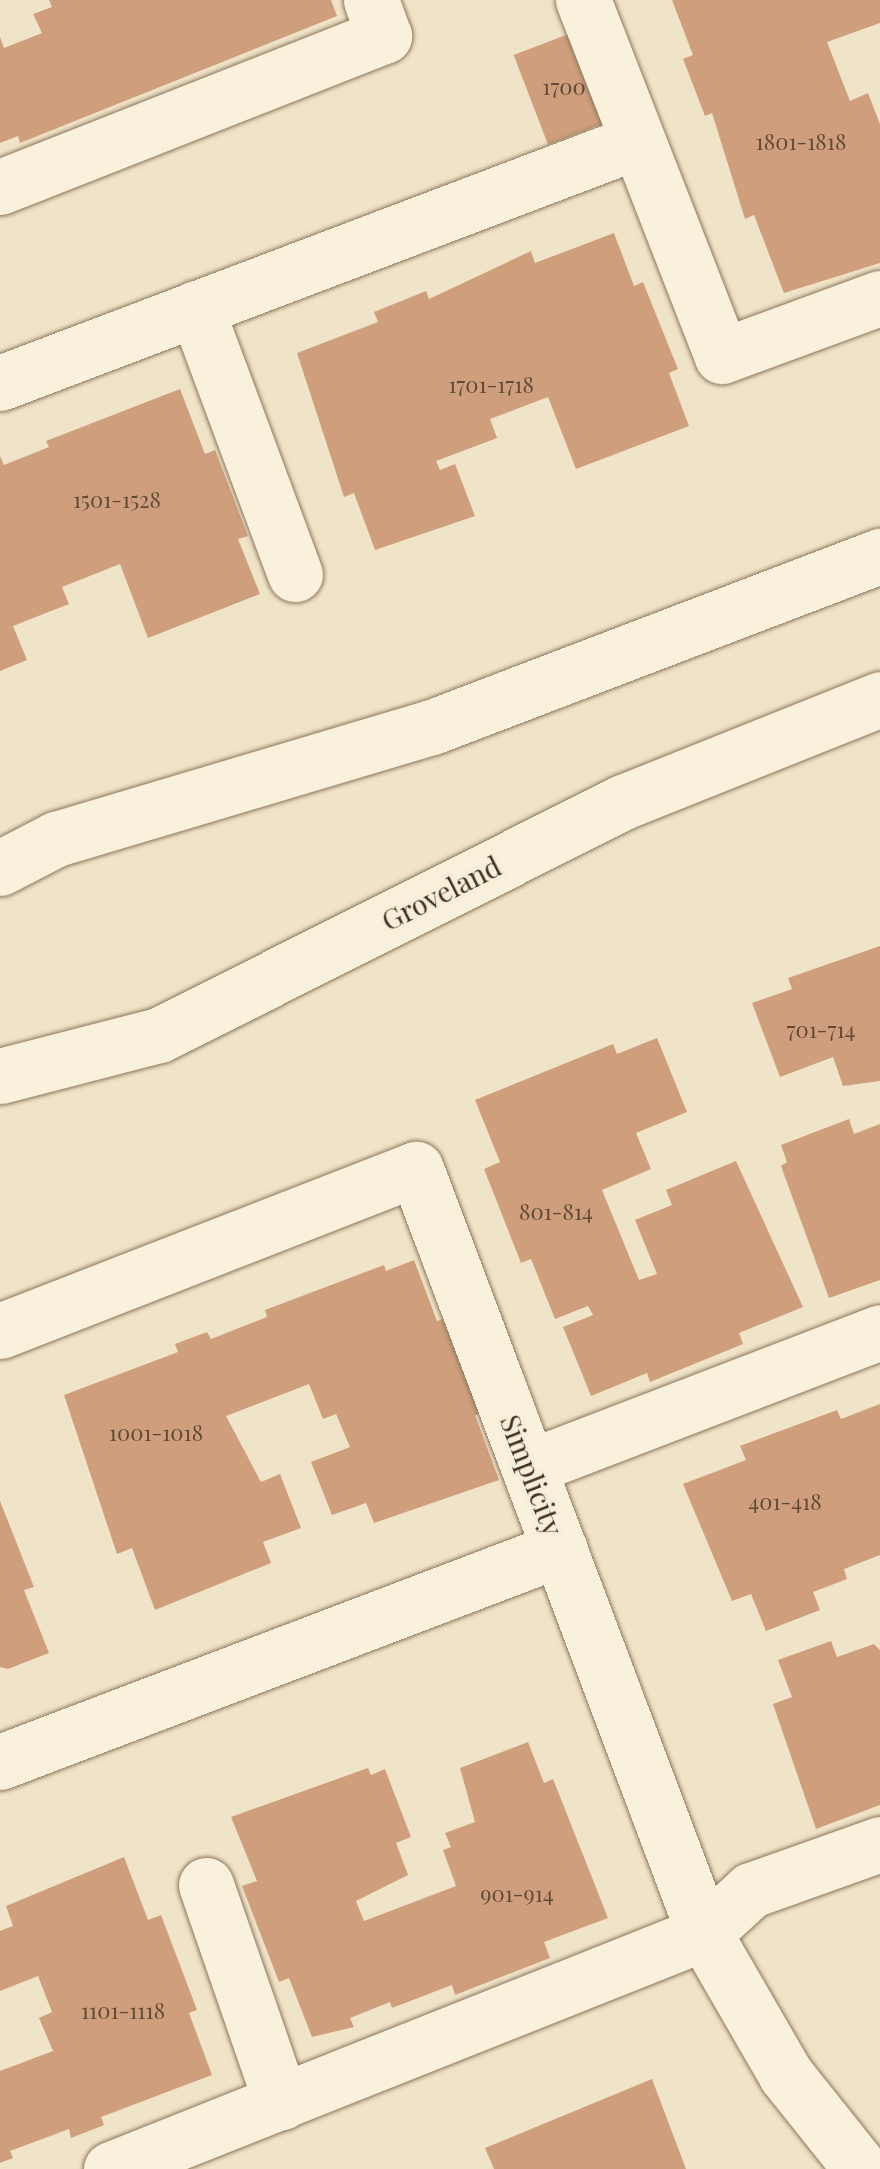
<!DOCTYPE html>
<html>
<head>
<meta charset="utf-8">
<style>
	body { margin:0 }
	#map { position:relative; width:880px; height:2169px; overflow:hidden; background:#f0e4c8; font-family:"Playfair Display",serif }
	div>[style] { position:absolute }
	.building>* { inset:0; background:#cf9f7d; transform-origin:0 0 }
	.roads { filter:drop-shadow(0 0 2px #8d765c) drop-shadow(0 0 2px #8d765c) }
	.minor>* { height:55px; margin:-27.5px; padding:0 27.5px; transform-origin:27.5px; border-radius:27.5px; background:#faf1dc }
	span { translate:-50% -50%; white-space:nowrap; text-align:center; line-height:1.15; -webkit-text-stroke:8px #f7eed8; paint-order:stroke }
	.number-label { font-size:22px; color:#624a37 }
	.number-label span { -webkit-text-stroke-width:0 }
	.street-label { font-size:28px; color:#3d2e20 }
</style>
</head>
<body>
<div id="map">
	<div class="building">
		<i style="clip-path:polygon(49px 0,331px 0,337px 16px,20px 143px,18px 136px,0 143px,0 37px,4px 48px,42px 33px,33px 14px,52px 7px)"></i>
		<i style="clip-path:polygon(672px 0,880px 0,880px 23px,827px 42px,850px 101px,868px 93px,880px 124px,880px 263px,784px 293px,754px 215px,745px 219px,712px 113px,705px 116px,683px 59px,693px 55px)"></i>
		<i style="left:579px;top:30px;width:96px;height:70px;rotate:69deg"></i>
		<i style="clip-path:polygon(614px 233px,634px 286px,643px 282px,678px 369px,669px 373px,689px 426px,576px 469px,548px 397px,490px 419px,497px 438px,436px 461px,440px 470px,455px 464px,475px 516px,375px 550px,354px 493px,344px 497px,297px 353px,378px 322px,374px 312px,426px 291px,429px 299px,531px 251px,535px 263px)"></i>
		<i style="clip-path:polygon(180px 389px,205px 454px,215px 450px,248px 536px,238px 539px,260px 594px,148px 638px,120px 564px,62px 587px,69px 604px,13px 626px,27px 660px,0 671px,0 456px,4px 465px,49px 447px,46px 441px)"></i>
		<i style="clip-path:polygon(880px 946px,880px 1081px,843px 1086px,833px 1057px,780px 1077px,752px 1003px,792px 989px,788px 978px)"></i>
		<i style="clip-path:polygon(657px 1038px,687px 1112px,636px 1133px,651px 1169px,602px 1190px,639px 1280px,657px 1274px,635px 1220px,672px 1205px,666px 1190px,736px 1161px,803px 1307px,739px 1333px,743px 1344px,650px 1382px,647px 1373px,591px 1396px,563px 1327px,593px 1315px,588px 1306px,555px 1319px,531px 1259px,521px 1263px,484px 1169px,500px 1162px,475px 1100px,613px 1044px,617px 1054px)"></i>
		<i style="clip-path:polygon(849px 1119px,854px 1134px,880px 1124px,880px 1280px,829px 1298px,781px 1166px,787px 1162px,781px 1145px)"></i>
		<i style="clip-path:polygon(414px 1260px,437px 1321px,446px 1318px,483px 1413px,475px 1415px,499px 1480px,374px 1523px,366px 1503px,332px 1515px,311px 1462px,350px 1447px,336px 1414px,323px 1419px,309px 1384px,226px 1416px,261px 1482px,280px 1474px,301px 1528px,263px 1542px,271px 1563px,155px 1610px,132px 1548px,117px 1554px,64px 1395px,178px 1352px,175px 1344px,207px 1332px,211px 1339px,267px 1317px,265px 1310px,384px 1265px,386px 1271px)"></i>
		<i style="clip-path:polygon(880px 1404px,880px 1555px,844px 1569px,847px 1579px,813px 1592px,820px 1610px,766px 1631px,751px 1594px,732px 1601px,683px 1484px,746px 1460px,740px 1446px,837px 1410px,841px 1419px)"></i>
		<i style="clip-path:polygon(0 1501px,34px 1587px,24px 1590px,49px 1653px,8px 1669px,0 1667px)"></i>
		<i style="clip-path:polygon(831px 1641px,837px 1657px,874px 1644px,880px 1650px,880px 1805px,816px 1829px,773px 1704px,792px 1697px,778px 1660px)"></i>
		<i style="clip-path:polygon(528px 1742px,544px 1783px,553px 1779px,608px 1918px,544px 1942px,550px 1958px,455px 1995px,452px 1985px,392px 2008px,390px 2002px,350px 2018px,354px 2027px,312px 2037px,289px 1978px,279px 1982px,242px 1886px,257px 1881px,231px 1817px,368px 1768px,371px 1775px,385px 1769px,411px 1837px,396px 1843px,408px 1875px,356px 1901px,364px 1921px,456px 1886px,443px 1850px,451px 1847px,445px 1833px,475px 1822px,460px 1768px)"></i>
		<i style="clip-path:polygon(124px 1857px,148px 1920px,161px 1915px,197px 2010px,189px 2013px,212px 2075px,101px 2117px,104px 2125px,71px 2138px,69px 2129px,10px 2151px,13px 2158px,0 2163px,0 2071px,53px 2051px,39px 2018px,52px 2012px,38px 1976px,0 1991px,0 1931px,13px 1926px,6px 1906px)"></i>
		<i style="clip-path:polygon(652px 2079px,686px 2169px,494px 2169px,485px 2148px)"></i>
	</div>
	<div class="roads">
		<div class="minor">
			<i style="left:583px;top:0;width:382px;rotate:68.7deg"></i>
			<i style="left:722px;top:356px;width:168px;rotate:-20.2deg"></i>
			<i style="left:0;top:187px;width:413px;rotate:-21.5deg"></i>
			<i style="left:384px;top:36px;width:38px;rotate:-110deg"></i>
			<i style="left:196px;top:308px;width:284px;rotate:69.6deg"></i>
			<i style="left:0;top:383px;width:682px;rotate:-20.77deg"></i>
			<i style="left:0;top:868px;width:63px;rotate:-27.4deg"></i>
			<i style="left:56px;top:839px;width:392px;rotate:-16.6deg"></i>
			<i style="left:432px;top:727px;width:480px;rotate:-20.9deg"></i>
			<i style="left:0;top:1076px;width:164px;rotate:-14.5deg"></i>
			<i style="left:159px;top:1035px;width:519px;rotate:-26.66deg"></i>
			<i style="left:623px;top:802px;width:277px;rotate:-21.8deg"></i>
			<i style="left:0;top:1331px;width:446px;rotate:-21.3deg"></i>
			<i style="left:416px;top:1169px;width:816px;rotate:69.35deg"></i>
			<i style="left:704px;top:1933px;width:164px;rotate:60deg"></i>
			<i style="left:786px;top:2075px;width:120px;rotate:51.4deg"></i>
			<i style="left:529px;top:1467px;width:376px;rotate:-21deg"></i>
			<i style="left:0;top:1762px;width:599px;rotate:-20.82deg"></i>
			<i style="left:206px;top:1885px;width:230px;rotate:70.9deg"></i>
			<i style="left:111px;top:2169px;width:638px;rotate:-21.7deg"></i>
			<i style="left:704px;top:1933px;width:64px;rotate:-42.5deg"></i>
			<i style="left:751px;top:1890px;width:137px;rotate:-19.6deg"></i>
		</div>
	</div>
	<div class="number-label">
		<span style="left:564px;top:87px">1700</span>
		<span style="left:801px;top:142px">1801-1818</span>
		<span style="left:491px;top:385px">1701-1718</span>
		<span style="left:117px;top:500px">1501-1528</span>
		<span style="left:821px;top:1030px">701-714</span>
		<span style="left:556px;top:1212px">801-814</span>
		<span style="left:156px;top:1433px">1001-1018</span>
		<span style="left:785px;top:1502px">401-418</span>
		<span style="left:517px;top:1894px">901-914</span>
		<span style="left:123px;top:2011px">1101-1118</span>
	</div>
	<div class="street-label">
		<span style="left:441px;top:893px;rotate:-27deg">Groveland</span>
		<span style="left:532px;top:1475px;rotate:69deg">Simplicity</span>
	</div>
</div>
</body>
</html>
